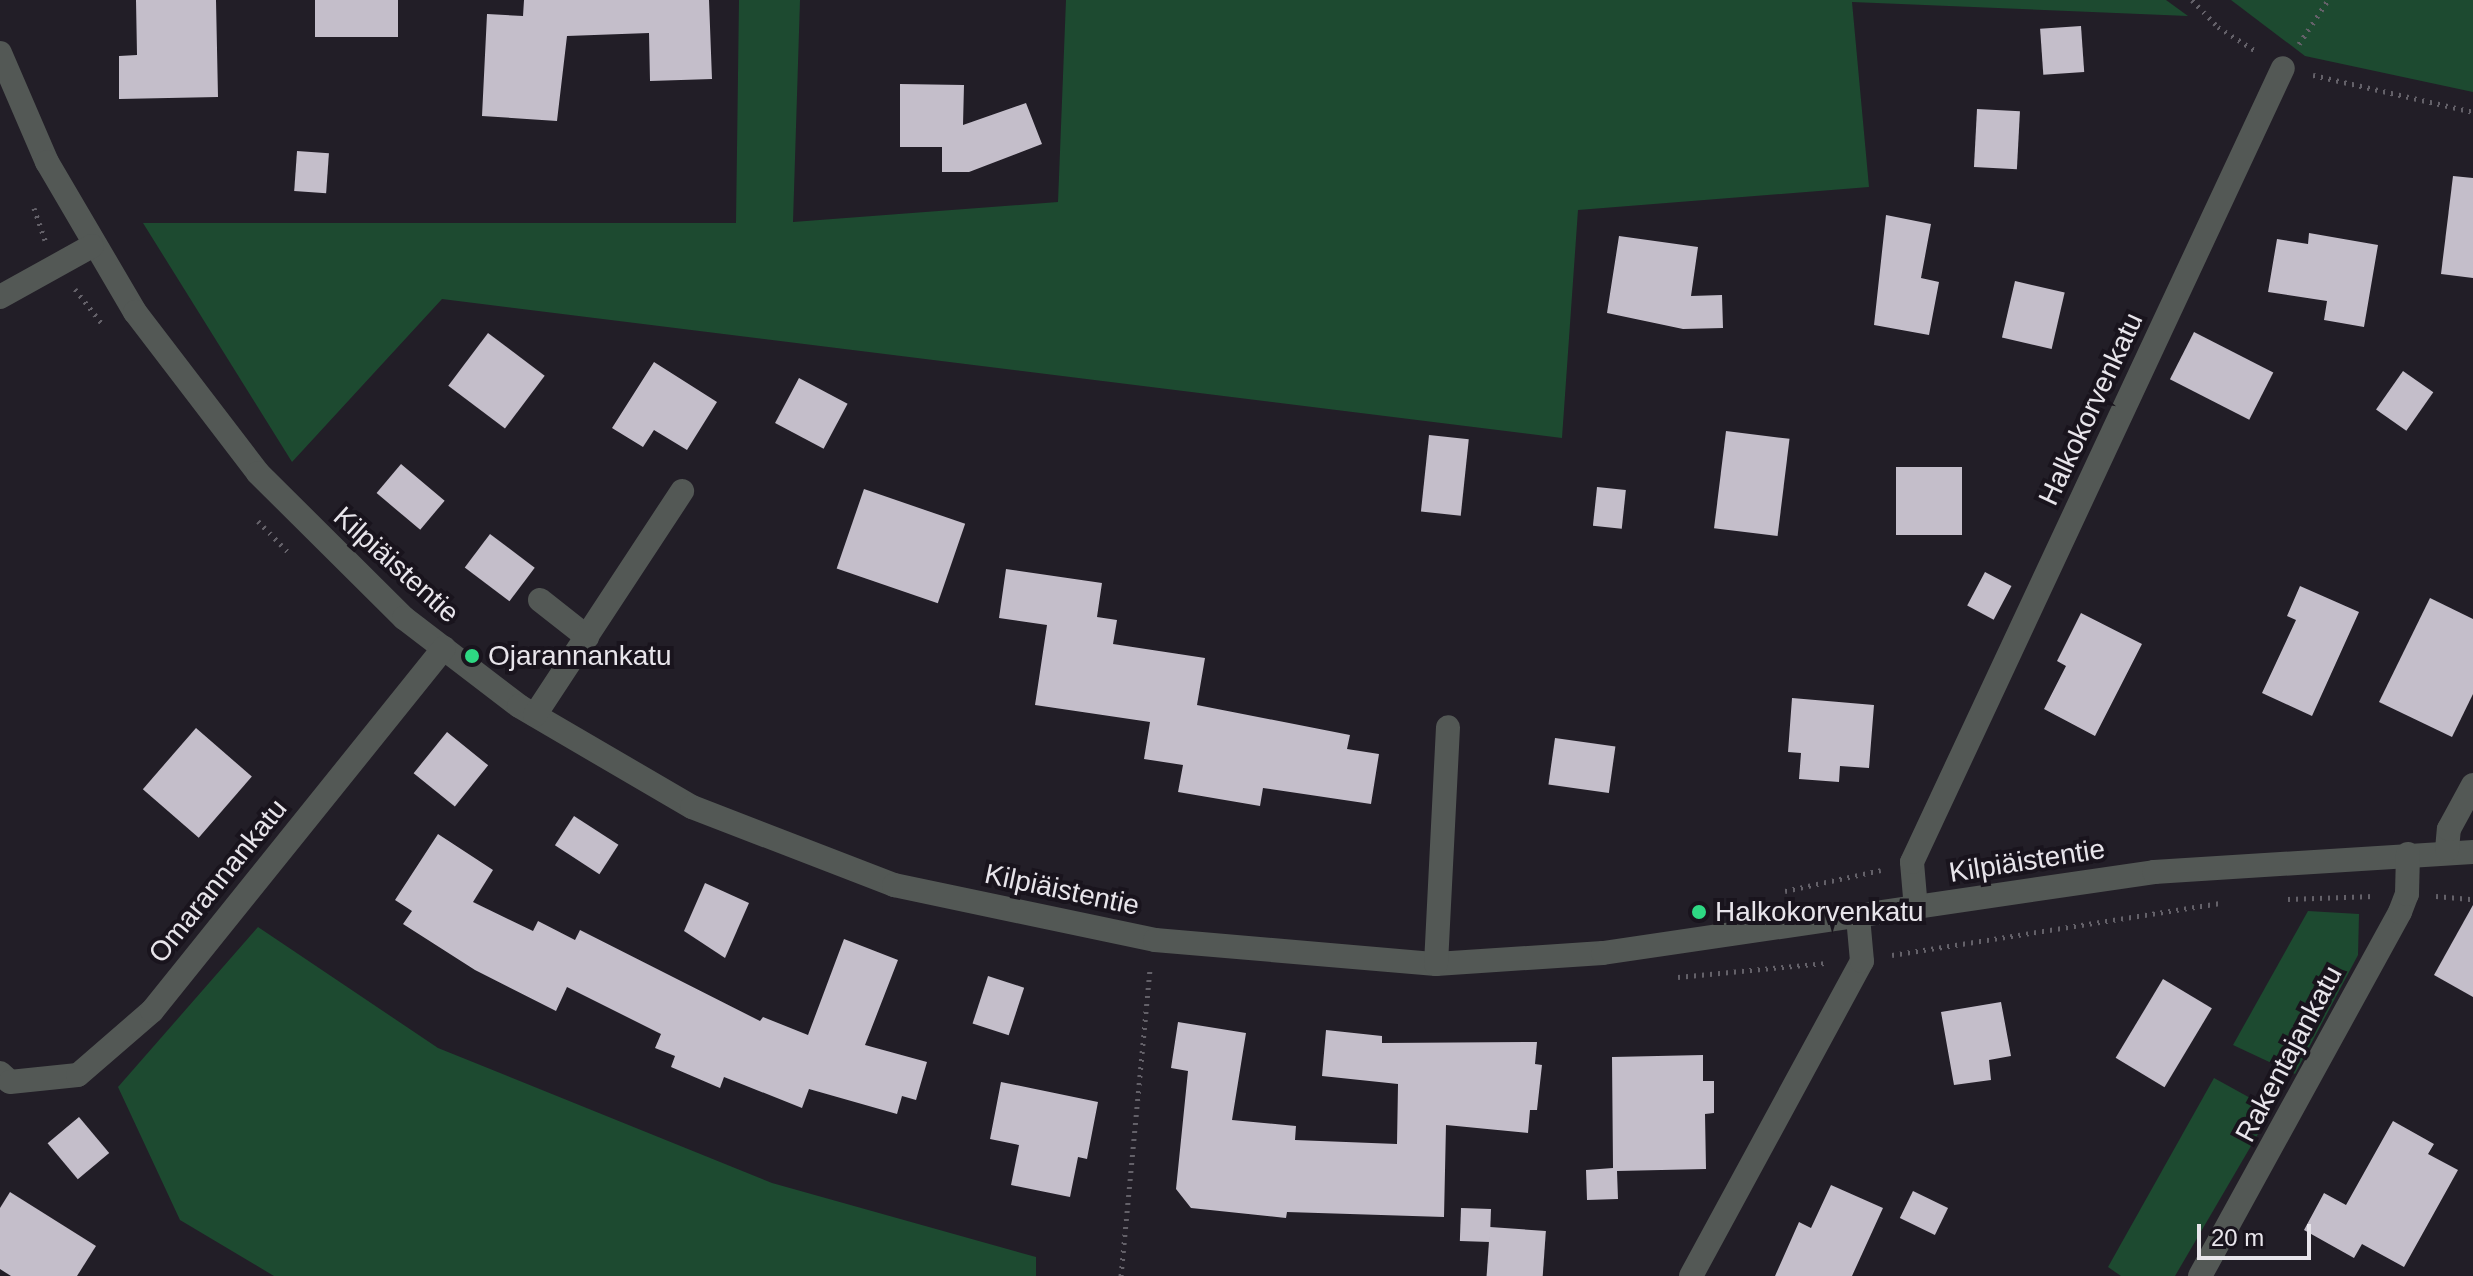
<!DOCTYPE html>
<html>
<head>
<meta charset="utf-8">
<style>
	body { margin:0 }
	#map { position:relative; width:2473px; height:1276px; overflow:hidden; background:#221e27; font-family:Helvetica,sans-serif }
	div>[style] { position:absolute }
	.green>* { inset:0; background:#1d4a30 }
	.building>* { inset:0; background:#c4beca; transform-origin:0 0 }
	.path>* { height:5px; margin-top:-2.5px; transform-origin:0; background:repeating-linear-gradient(90deg,#646169 0 2px,transparent 0 8px) }
	.minor>* { height:24px; margin:-12px; padding:0 12px; transform-origin:12px; border-radius:12px; background:#535855 }
	.dots>* { width:22px; height:22px; translate:-50% -50%; box-sizing:border-box; border:4px solid #19141d; border-radius:50% }
	span { translate:-50% -50%; white-space:nowrap; text-align:center; line-height:1.15; -webkit-text-stroke:8px #19141d; paint-order:stroke }
	.street-label { font-size:28px; color:#e8e5eb }
	.poi-label { font-size:28px; color:#e8e5eb }
	.left { translate:0 -50%; text-align:left }
	.scale { position:absolute; left:2197px; top:1224px; width:114px; height:36px; box-sizing:border-box; border:4px solid #e8e5eb; border-top:0; padding-left:10px; font-size:24px; line-height:28px; white-space:nowrap; color:#e8e5eb; -webkit-text-stroke:6px #19141d; paint-order:stroke }
</style>
</head>
<body>
<div id="map">
	<div class="green">
		<i style="clip-path:polygon(739px 0,800px 0,793px 222px,1058px 202px,1066px 0,2166px 0,2188px 16px,1852px 2px,1869px 187px,1578px 210px,1562px 438px,442px 299px,292px 462px,143px 223px,736px 223px)"></i>
		<i style="clip-path:polygon(2231px 0,2473px 0,2473px 92px,2305px 56px)"></i>
		<i style="clip-path:polygon(2308px 911px,2359px 914px,2358px 955px,2295px 1074px,2233px 1045px)"></i>
		<i style="clip-path:polygon(258px 927px,438px 1048px,772px 1183px,1036px 1257px,1036px 1276px,274px 1276px,180px 1220px,118px 1087px)"></i>
		<i style="clip-path:polygon(2214px 1078px,2272px 1110px,2175px 1276px,2121px 1276px,2108px 1267px)"></i>
	</div>
	<div class="building">
		<i style="clip-path:polygon(136px 0,216px 0,218px 97px,119px 99px,119px 56px,137px 55px)"></i>
		<i style="left:315px;top:0;width:83px;height:37px"></i>
		<i style="clip-path:polygon(524px 0,709px 0,712px 79px,650px 81px,649px 33px,567px 36px,557px 121px,482px 116px,487px 14px,523px 16px)"></i>
		<i style="left:2081px;top:26px;width:46px;height:41px;rotate:86deg"></i>
		<i style="clip-path:polygon(900px 84px,964px 85px,963px 125px,1026px 103px,1042px 144px,969px 172px,942px 172px,942px 147px,900px 147px)"></i>
		<i style="left:1977px;top:109px;width:43px;height:58px;rotate:3deg"></i>
		<i style="left:297px;top:151px;width:32px;height:40px;rotate:4deg"></i>
		<i style="clip-path:polygon(2453px 176px,2473px 178px,2473px 278px,2441px 274px)"></i>
		<i style="clip-path:polygon(1886px 215px,1931px 224px,1921px 278px,1939px 282px,1929px 335px,1874px 325px)"></i>
		<i style="clip-path:polygon(2309px 233px,2378px 245px,2364px 327px,2324px 320px,2327px 301px,2268px 292px,2277px 239px,2308px 244px)"></i>
		<i style="clip-path:polygon(1619px 236px,1698px 247px,1691px 296px,1722px 295px,1723px 328px,1683px 329px,1607px 313px)"></i>
		<i style="left:2015px;top:281px;width:51px;height:58px;rotate:13deg"></i>
		<i style="left:2194px;top:332px;width:89px;height:53px;rotate:27deg"></i>
		<i style="left:488px;top:333px;width:71px;height:66px;rotate:37deg"></i>
		<i style="clip-path:polygon(654px 362px,717px 402px,687px 450px,654px 430px,643px 447px,612px 428px)"></i>
		<i style="left:2403px;top:371px;width:37px;height:47px;rotate:35deg"></i>
		<i style="left:799px;top:378px;width:55px;height:51px;rotate:28deg"></i>
		<i style="left:1726px;top:431px;width:64px;height:98px;rotate:7deg"></i>
		<i style="left:1429px;top:435px;width:40px;height:77px;rotate:6deg"></i>
		<i style="left:401px;top:464px;width:57px;height:38px;rotate:40deg"></i>
		<i style="left:1896px;top:467px;width:66px;height:68px"></i>
		<i style="left:1597px;top:487px;width:29px;height:39px;rotate:6deg"></i>
		<i style="left:864px;top:489px;width:107px;height:84px;rotate:19deg"></i>
		<i style="left:490px;top:534px;width:56px;height:42px;rotate:37deg"></i>
		<i style="clip-path:polygon(1006px 569px,1102px 583px,1097px 617px,1117px 620px,1113px 644px,1205px 658px,1197px 705px,1350px 735px,1347px 749px,1379px 754px,1371px 804px,1263px 788px,1260px 806px,1178px 792px,1183px 765px,1144px 759px,1150px 722px,1035px 705px,1047px 625px,999px 618px)"></i>
		<i style="left:1985px;top:572px;width:30px;height:38px;rotate:28deg"></i>
		<i style="clip-path:polygon(2300px 586px,2359px 612px,2312px 716px,2262px 693px,2296px 620px,2287px 616px)"></i>
		<i style="clip-path:polygon(2430px 598px,2473px 619px,2473px 694px,2452px 737px,2379px 702px)"></i>
		<i style="clip-path:polygon(2081px 613px,2142px 644px,2095px 736px,2044px 709px,2066px 666px,2057px 661px)"></i>
		<i style="clip-path:polygon(1792px 698px,1874px 705px,1869px 768px,1840px 766px,1839px 782px,1799px 779px,1801px 753px,1788px 752px)"></i>
		<i style="left:196px;top:728px;width:74px;height:81px;rotate:41deg"></i>
		<i style="left:447px;top:732px;width:53px;height:53px;rotate:39deg"></i>
		<i style="left:1555px;top:738px;width:61px;height:47px;rotate:8deg"></i>
		<i style="left:574px;top:816px;width:53px;height:35px;rotate:33deg"></i>
		<i style="clip-path:polygon(438px 834px,493px 870px,473px 902px,533px 931px,538px 921px,575px 940px,580px 930px,760px 1021px,763px 1017px,808px 1035px,844px 939px,898px 960px,865px 1045px,927px 1062px,916px 1100px,902px 1096px,897px 1114px,809px 1089px,802px 1108px,724px 1077px,720px 1088px,671px 1067px,675px 1056px,655px 1048px,661px 1034px,567px 987px,556px 1011px,475px 970px,403px 924px,412px 911px,395px 900px)"></i>
		<i style="clip-path:polygon(705px 883px,749px 903px,725px 958px,684px 931px)"></i>
		<i style="clip-path:polygon(2473px 905px,2473px 997px,2434px 975px)"></i>
		<i style="left:988px;top:976px;width:38px;height:50px;rotate:18deg"></i>
		<i style="left:2163px;top:979px;width:57px;height:92px;rotate:31deg"></i>
		<i style="clip-path:polygon(2001px 1002px,2011px 1056px,1989px 1060px,1991px 1080px,1954px 1085px,1941px 1012px)"></i>
		<i style="clip-path:polygon(1178px 1022px,1246px 1033px,1232px 1120px,1296px 1126px,1295px 1140px,1397px 1144px,1398px 1084px,1322px 1076px,1326px 1030px,1382px 1036px,1382px 1043px,1537px 1042px,1535px 1064px,1542px 1065px,1537px 1110px,1530px 1110px,1528px 1133px,1446px 1125px,1444px 1217px,1287px 1212px,1286px 1218px,1191px 1208px,1176px 1189px,1188px 1071px,1171px 1068px)"></i>
		<i style="clip-path:polygon(1703px 1055px,1703px 1081px,1714px 1081px,1714px 1113px,1705px 1114px,1706px 1169px,1617px 1171px,1618px 1199px,1587px 1200px,1586px 1170px,1613px 1168px,1612px 1057px)"></i>
		<i style="clip-path:polygon(1001px 1082px,1098px 1102px,1087px 1159px,1078px 1157px,1070px 1197px,1011px 1185px,1019px 1145px,990px 1139px)"></i>
		<i style="left:79px;top:1117px;width:47px;height:41px;rotate:50deg"></i>
		<i style="clip-path:polygon(2393px 1121px,2434px 1144px,2428px 1154px,2458px 1170px,2404px 1267px,2362px 1244px,2354px 1258px,2304px 1230px,2324px 1193px,2346px 1205px)"></i>
		<i style="clip-path:polygon(1831px 1185px,1883px 1208px,1852px 1276px,1775px 1276px,1799px 1222px,1811px 1228px)"></i>
		<i style="left:1913px;top:1191px;width:39px;height:30px;rotate:26deg"></i>
		<i style="clip-path:polygon(10px 1192px,96px 1246px,77px 1276px,11px 1276px,0 1269px,0 1208px)"></i>
		<i style="left:1461px;top:1208px;width:30px;height:33px;rotate:2deg"></i>
		<i style="left:1490px;top:1227px;width:56px;height:49px;rotate:4deg"></i>
	</div>
	<div class="path">
		<i style="left:2192px;top:0;width:37px;rotate:46deg"></i>
		<i style="left:2218px;top:27px;width:45px;rotate:32.3deg"></i>
		<i style="left:2299px;top:44px;width:53px;rotate:-56.6deg"></i>
		<i style="left:2313px;top:75px;width:164px;rotate:13deg"></i>
		<i style="left:34px;top:208px;width:34px;rotate:71deg"></i>
		<i style="left:75px;top:289px;width:46px;rotate:52.1deg"></i>
		<i style="left:258px;top:521px;width:46px;rotate:45.9deg"></i>
		<i style="left:410px;top:575px;width:33px;rotate:49deg"></i>
		<i style="left:1785px;top:891px;width:98px;rotate:-12.3deg"></i>
		<i style="left:2436px;top:896px;width:37px;rotate:5deg"></i>
		<i style="left:2288px;top:899px;width:86px;rotate:-2deg"></i>
		<i style="left:1892px;top:955px;width:334px;rotate:-9deg"></i>
		<i style="left:1678px;top:977px;width:150px;rotate:-5.4deg"></i>
		<i style="left:1121px;top:1276px;width:306px;rotate:-84.6deg"></i>
	</div>
	<div class="minor">
		<i style="left:0;top:53px;width:119px;rotate:66.7deg"></i>
		<i style="left:47px;top:162px;width:174px;rotate:59.6deg"></i>
		<i style="left:135px;top:312px;width:203px;rotate:52.6deg"></i>
		<i style="left:258px;top:473px;width:206px;rotate:44.8deg"></i>
		<i style="left:404px;top:618px;width:145px;rotate:37.4deg"></i>
		<i style="left:519px;top:706px;width:200px;rotate:30.3deg"></i>
		<i style="left:692px;top:807px;width:217px;rotate:21.1deg"></i>
		<i style="left:894px;top:885px;width:267px;rotate:11.9deg"></i>
		<i style="left:1155px;top:940px;width:282px;rotate:4.9deg"></i>
		<i style="left:1436px;top:964px;width:167px;rotate:-3.8deg"></i>
		<i style="left:1603px;top:953px;width:557px;rotate:-8.36deg"></i>
		<i style="left:2154px;top:872px;width:320px;rotate:-3.6deg"></i>
		<i style="left:0;top:297px;width:105px;rotate:-29deg"></i>
		<i style="left:540px;top:600px;width:60px;rotate:38.2deg"></i>
		<i style="left:535px;top:715px;width:268px;rotate:-56.7deg"></i>
		<i style="left:2447px;top:850px;width:21px;rotate:-85deg"></i>
		<i style="left:2449px;top:829px;width:50px;rotate:-61.4deg"></i>
		<i style="left:1916px;top:909px;width:47px;rotate:-94.9deg"></i>
		<i style="left:1912px;top:862px;width:876px;rotate:-64.96deg"></i>
		<i style="left:1436px;top:964px;width:237px;rotate:-87.1deg"></i>
		<i style="left:0;top:1073px;width:13px;rotate:42deg"></i>
		<i style="left:10px;top:1082px;width:68px;rotate:-5.9deg"></i>
		<i style="left:78px;top:1075px;width:98px;rotate:-40.9deg"></i>
		<i style="left:152px;top:1011px;width:466px;rotate:-51.2deg"></i>
		<i style="left:1691px;top:1276px;width:358px;rotate:-61.5deg"></i>
		<i style="left:1862px;top:961px;width:44px;rotate:-95.2deg"></i>
		<i style="left:2200px;top:1276px;width:415px;rotate:-61.2deg"></i>
		<i style="left:2400px;top:912px;width:19px;rotate:-69deg"></i>
		<i style="left:2407px;top:894px;width:40px;rotate:-88.6deg"></i>
	</div>
	<div class="dots">
		<i style="left:472px;top:656px;background:#2ed883"></i>
		<i style="left:1699px;top:912px;background:#2ed883"></i>
	</div>
	<div class="street-label">
		<span style="left:2091px;top:409px;rotate:-65deg">Halkokorvenkatu</span>
		<span style="left:396px;top:565px;rotate:42deg">Kilpiäistentie</span>
		<span style="left:2027px;top:861px;rotate:-9deg">Kilpiäistentie</span>
		<span style="left:218px;top:881px;rotate:-51deg">Omarannankatu</span>
		<span style="left:1062px;top:890px;rotate:12deg">Kilpiäistentie</span>
		<span style="left:2289px;top:1054px;rotate:-62deg">Rakentajankatu</span>
	</div>
	<div class="poi-label">
		<span class="left" style="left:488px;top:656px">Ojarannankatu</span>
		<span class="left" style="left:1715px;top:912px">Halkokorvenkatu</span>
	</div>
	<div class="scale">20 m</div>
</div>
</body>
</html>
